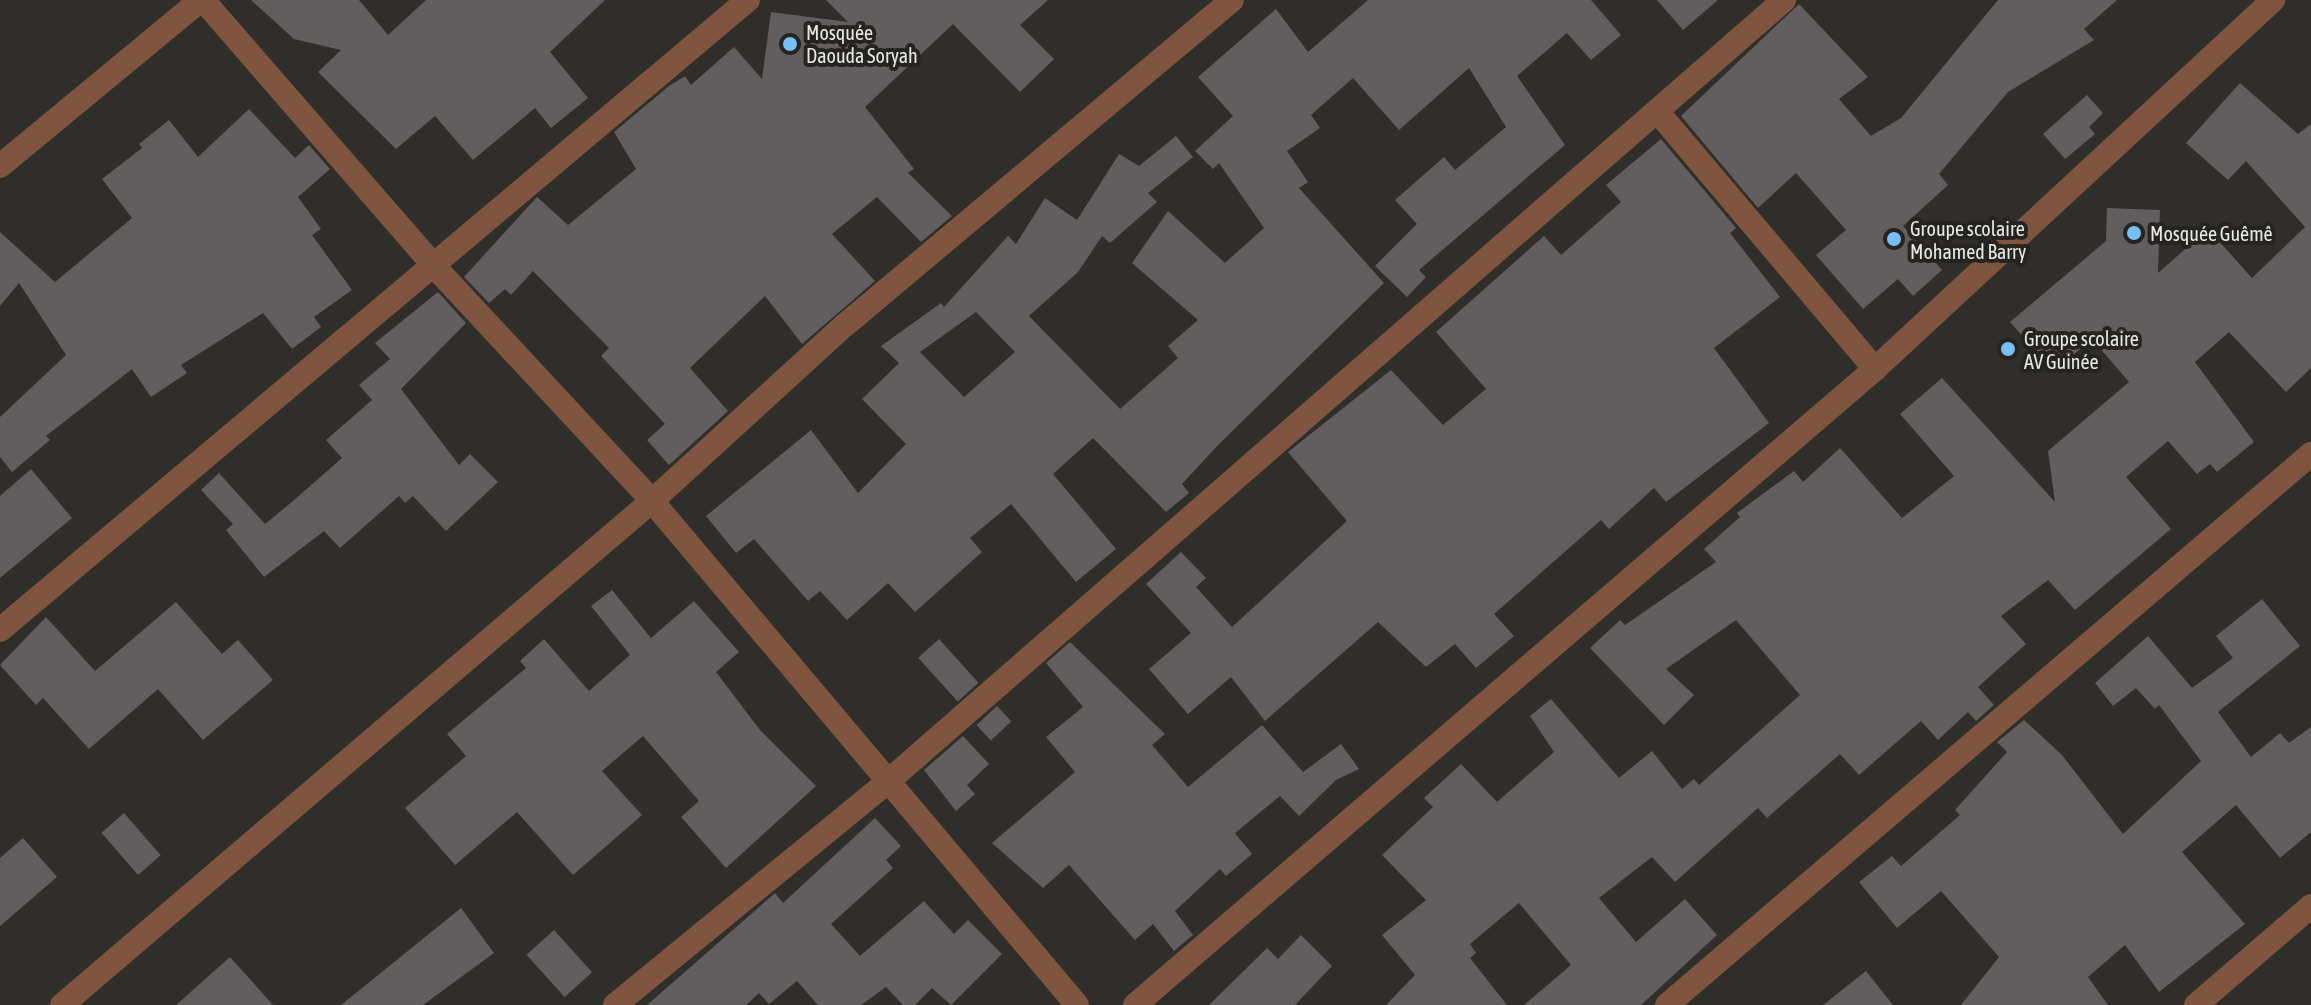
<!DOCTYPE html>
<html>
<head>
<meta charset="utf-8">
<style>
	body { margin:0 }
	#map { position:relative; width:2311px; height:1005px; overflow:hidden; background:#302e2a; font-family:"Asap Condensed",sans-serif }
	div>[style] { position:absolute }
	.building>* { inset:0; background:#625d5e; transform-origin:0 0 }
	.street>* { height:24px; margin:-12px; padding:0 12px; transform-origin:12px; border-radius:12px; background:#7f553f }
	.dots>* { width:22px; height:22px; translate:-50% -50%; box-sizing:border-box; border:4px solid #262420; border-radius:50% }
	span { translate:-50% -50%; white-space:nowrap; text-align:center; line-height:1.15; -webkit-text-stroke:8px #262420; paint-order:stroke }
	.poi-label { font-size:20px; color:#e8e8e5 }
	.left { translate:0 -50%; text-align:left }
</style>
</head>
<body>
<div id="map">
	<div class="building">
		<i style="clip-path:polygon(251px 0,359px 0,388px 35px,426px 0,605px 0,550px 52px,588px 98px,551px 128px,535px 108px,473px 160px,435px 116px,396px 149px,318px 72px,341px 50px,294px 39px)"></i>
		<i style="clip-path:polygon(826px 0,1048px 0,1020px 25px,1054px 59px,1020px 92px,953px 24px,865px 107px,914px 169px,908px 173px,952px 216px,921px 242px,877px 197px,832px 234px,875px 281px,802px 344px,765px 296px,690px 368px,728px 411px,669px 465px,647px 440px,665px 424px,601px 356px,609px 348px,533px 271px,511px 295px,505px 289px,489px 303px,464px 277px,537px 197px,568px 225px,636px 169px,614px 132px,669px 86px,685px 76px,691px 85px,734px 47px,762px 79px,771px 12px,848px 22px)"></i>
		<i style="clip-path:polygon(evenodd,1368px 0,1591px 0,1621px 35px,1591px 60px,1567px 33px,1517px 76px,1565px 145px,1419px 270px,1426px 277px,1407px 297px,1375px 266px,1417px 224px,1395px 200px,1444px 157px,1455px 170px,1506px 127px,1469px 68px,1399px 130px,1353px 78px,1311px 115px,1320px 128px,1287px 151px,1308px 182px,1299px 188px,1384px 283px,1218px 445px,1182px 484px,1189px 493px,1166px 512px,1093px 438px,1053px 474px,1116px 549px,1076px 582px,1011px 504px,970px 538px,982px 552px,915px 612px,888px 583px,847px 620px,820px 591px,808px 601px,754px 539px,736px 553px,706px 516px,811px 430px,858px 493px,906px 444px,862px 399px,899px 363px,881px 346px,941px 303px,944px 307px,1008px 236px,1016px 244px,1045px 198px,1077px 220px,1119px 154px,1139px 166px,1176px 136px,1193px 157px,1148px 193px,1157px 202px,1110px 243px,1102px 236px,1078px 272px,1029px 316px,1120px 409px,1178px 358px,1168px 346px,1198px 320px,1132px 263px,1168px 211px,1225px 263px,1264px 228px,1219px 163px,1213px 169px,1195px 151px,1233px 116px,1198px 77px,1276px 9px,1308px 52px,1368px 0,976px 312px,1015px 352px,964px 397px,920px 352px,976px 312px)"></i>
		<i style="clip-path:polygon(1657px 0,1718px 0,1683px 30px)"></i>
		<i style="clip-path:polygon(1998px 0,2117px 0,2084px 29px,2094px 40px,2008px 92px,1939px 174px,1948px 185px,1903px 226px,1942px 270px,1913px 296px,1898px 279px,1863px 309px,1816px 255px,1846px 230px,1796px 173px,1758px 208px,1681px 116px,1799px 4px,1868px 77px,1839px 99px,1871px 136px,1901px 118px)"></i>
		<i style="clip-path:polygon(2240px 83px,2298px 134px,2311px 124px,2311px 368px,2286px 392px,2229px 332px,2195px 362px,2254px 442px,2217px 472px,2210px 464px,2197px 474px,2168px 441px,2126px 477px,2171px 529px,2075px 610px,2048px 580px,2001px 616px,2026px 644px,1978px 687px,1994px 705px,1976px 721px,1968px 712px,1938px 740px,1921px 721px,1859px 775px,1840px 754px,1767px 818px,1758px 808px,1675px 882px,1652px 857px,1599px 898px,1636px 942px,1685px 899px,1717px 935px,1641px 1005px,1524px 1005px,1571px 965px,1519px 903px,1470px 944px,1476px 953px,1470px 958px,1507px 1005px,1386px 1005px,1415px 975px,1382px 935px,1426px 900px,1382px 855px,1433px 807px,1424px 798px,1461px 764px,1497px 802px,1554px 752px,1530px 716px,1551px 699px,1619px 778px,1652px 751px,1682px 789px,1694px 779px,1699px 785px,1800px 695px,1736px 620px,1666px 669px,1694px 695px,1664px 725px,1590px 648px,1620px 620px,1625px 625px,1716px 562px,1704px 549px,1740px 517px,1737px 513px,1794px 471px,1803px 482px,1840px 448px,1902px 518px,1954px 476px,1900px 414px,1942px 378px,2055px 502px,2048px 451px,2129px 382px,2092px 339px,2054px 371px,2010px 322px,2106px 241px,2107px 208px,2160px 210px,2158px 273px,2208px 229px,2252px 278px,2305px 227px,2246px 161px,2228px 180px,2186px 143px)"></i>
		<i style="clip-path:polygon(2087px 95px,2103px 113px,2089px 127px,2095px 134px,2065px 159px,2043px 134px)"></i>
		<i style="clip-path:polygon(249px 109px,295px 158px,309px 145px,330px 169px,298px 197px,321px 229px,312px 235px,352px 290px,314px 317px,321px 327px,292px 349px,263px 313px,181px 365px,187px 373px,151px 397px,132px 369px,46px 436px,50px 440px,12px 472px,0 457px,0 417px,66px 355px,19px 283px,0 306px,0 232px,55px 282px,132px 218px,102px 179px,142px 148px,139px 144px,169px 120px,198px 157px)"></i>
		<i style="clip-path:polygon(1661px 139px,1736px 228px,1730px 233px,1780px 297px,1714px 348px,1769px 423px,1666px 502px,1654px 488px,1609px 529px,1601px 520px,1494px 614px,1514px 636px,1476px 668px,1455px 644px,1426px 667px,1378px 622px,1265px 721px,1231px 677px,1188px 714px,1149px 669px,1191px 633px,1146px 584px,1181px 552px,1206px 578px,1196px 587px,1232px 627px,1347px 521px,1288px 452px,1391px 370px,1443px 425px,1486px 389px,1436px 332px,1544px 236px,1561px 255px,1621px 202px,1606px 185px)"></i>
		<i style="clip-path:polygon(438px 292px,466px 323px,401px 389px,459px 465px,470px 454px,498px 482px,446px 531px,413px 496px,405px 503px,399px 496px,340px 548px,324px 531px,264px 577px,226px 530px,233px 524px,201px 490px,219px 473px,265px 524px,293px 501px,342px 458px,326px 440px,372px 400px,359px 385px,390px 359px,375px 343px)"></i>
		<i style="clip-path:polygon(31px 469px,72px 518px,0 578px,0 496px)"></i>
		<i style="clip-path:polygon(612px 590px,651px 638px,694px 601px,739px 652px,716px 672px,760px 730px,816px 786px,726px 868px,681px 817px,699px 801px,643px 736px,602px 771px,642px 815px,573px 875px,517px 812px,455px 865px,405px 808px,466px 756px,447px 734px,526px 668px,520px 661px,544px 639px,589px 691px,630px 655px,591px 606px)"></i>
		<i style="clip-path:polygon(2262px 599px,2300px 646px,2218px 712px,2251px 757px,2280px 733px,2289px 743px,2311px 727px,2311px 832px,2280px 858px,2236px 805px,2182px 852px,2245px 924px,2159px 992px,2125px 945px,2088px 977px,2108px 1005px,1961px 1005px,1999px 957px,1941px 891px,1897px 928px,1859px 882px,1892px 856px,1901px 866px,1960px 815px,1955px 810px,2007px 752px,1997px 742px,2024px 720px,2062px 755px,2123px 834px,2201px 761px,2159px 705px,2155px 709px,2136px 688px,2113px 706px,2095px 683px,2148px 636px,2192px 688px,2233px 658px,2216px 636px)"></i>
		<i style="clip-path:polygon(176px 602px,222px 654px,238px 640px,273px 680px,203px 740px,158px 689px,89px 749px,43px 698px,36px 705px,0 665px,46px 617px,95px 671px)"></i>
		<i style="left:939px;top:639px;width:59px;height:28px;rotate:48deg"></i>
		<i style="clip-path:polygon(1070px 642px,1165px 734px,1152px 745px,1188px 787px,1262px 725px,1303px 772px,1341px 744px,1359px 769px,1336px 780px,1299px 816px,1280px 796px,1235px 833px,1252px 854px,1226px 876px,1220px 869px,1175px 911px,1193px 935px,1174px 951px,1153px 924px,1135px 940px,1069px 865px,1043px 888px,992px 843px,1075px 772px,1046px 737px,1083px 707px,1046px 663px)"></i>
		<i style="left:997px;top:706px;width:21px;height:28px;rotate:47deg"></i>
		<i style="clip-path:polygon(963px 736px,989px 764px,967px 785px,975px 794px,956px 811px,924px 770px)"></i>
		<i style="left:124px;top:813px;width:56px;height:30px;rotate:49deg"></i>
		<i style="clip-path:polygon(875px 818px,901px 846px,886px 860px,893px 868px,831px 924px,860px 956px,924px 901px,954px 934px,968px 920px,1002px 954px,951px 1005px,932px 988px,915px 1005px,903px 1005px,886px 987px,861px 1005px,818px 1005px,797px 981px,769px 1004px,759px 993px,746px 1005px,647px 1005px,775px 893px,783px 903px)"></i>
		<i style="clip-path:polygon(23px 838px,57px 877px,0 926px,0 858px)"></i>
		<i style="clip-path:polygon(461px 908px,494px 953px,423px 1005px,341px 1005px)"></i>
		<i style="left:554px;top:930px;width:57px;height:37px;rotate:48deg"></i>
		<i style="clip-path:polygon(1301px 935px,1332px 966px,1295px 1005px,1209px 1005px,1267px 948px,1278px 959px)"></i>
		<i style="clip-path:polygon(230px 957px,273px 1005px,176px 1005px)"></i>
		<i style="clip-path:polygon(1866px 971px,1893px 1005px,1823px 1005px)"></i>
	</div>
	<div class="street">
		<i style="left:203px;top:0;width:352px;rotate:49deg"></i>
		<i style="left:434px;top:266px;width:321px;rotate:47.1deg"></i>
		<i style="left:652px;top:501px;width:659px;rotate:49.86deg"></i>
		<i style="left:1657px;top:111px;width:338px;rotate:49.8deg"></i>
		<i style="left:0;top:166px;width:261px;rotate:-39.6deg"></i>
		<i style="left:0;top:630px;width:978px;rotate:-40.11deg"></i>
		<i style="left:62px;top:1005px;width:776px;rotate:-40.51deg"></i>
		<i style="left:652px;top:501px;width:261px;rotate:-42.4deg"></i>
		<i style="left:845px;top:325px;width:505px;rotate:-40.02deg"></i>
		<i style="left:615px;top:1005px;width:349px;rotate:-39.3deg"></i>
		<i style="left:885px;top:784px;width:1193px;rotate:-41.09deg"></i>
		<i style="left:1135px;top:1005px;width:976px;rotate:-40.68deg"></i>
		<i style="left:1875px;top:369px;width:543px;rotate:-42.83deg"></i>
		<i style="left:1667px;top:1005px;width:848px;rotate:-40.55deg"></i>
		<i style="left:2196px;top:1005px;width:152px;rotate:-40.7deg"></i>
	</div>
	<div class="dots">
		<i style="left:790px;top:44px;background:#76c0f7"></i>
		<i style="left:2134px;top:233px;background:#76c0f7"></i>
		<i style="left:1894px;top:239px;background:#76c0f7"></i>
		<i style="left:2008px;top:349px;background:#76c0f7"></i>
	</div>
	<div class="poi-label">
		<span class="left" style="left:806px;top:44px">Mosquée<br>Daouda Soryah</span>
		<span class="left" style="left:1910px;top:240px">Groupe scolaire<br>Mohamed Barry</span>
		<span class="left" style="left:2150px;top:233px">Mosquée Guêmê</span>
		<span class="left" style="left:2024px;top:350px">Groupe scolaire<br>AV Guinée</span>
	</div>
</div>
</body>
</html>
